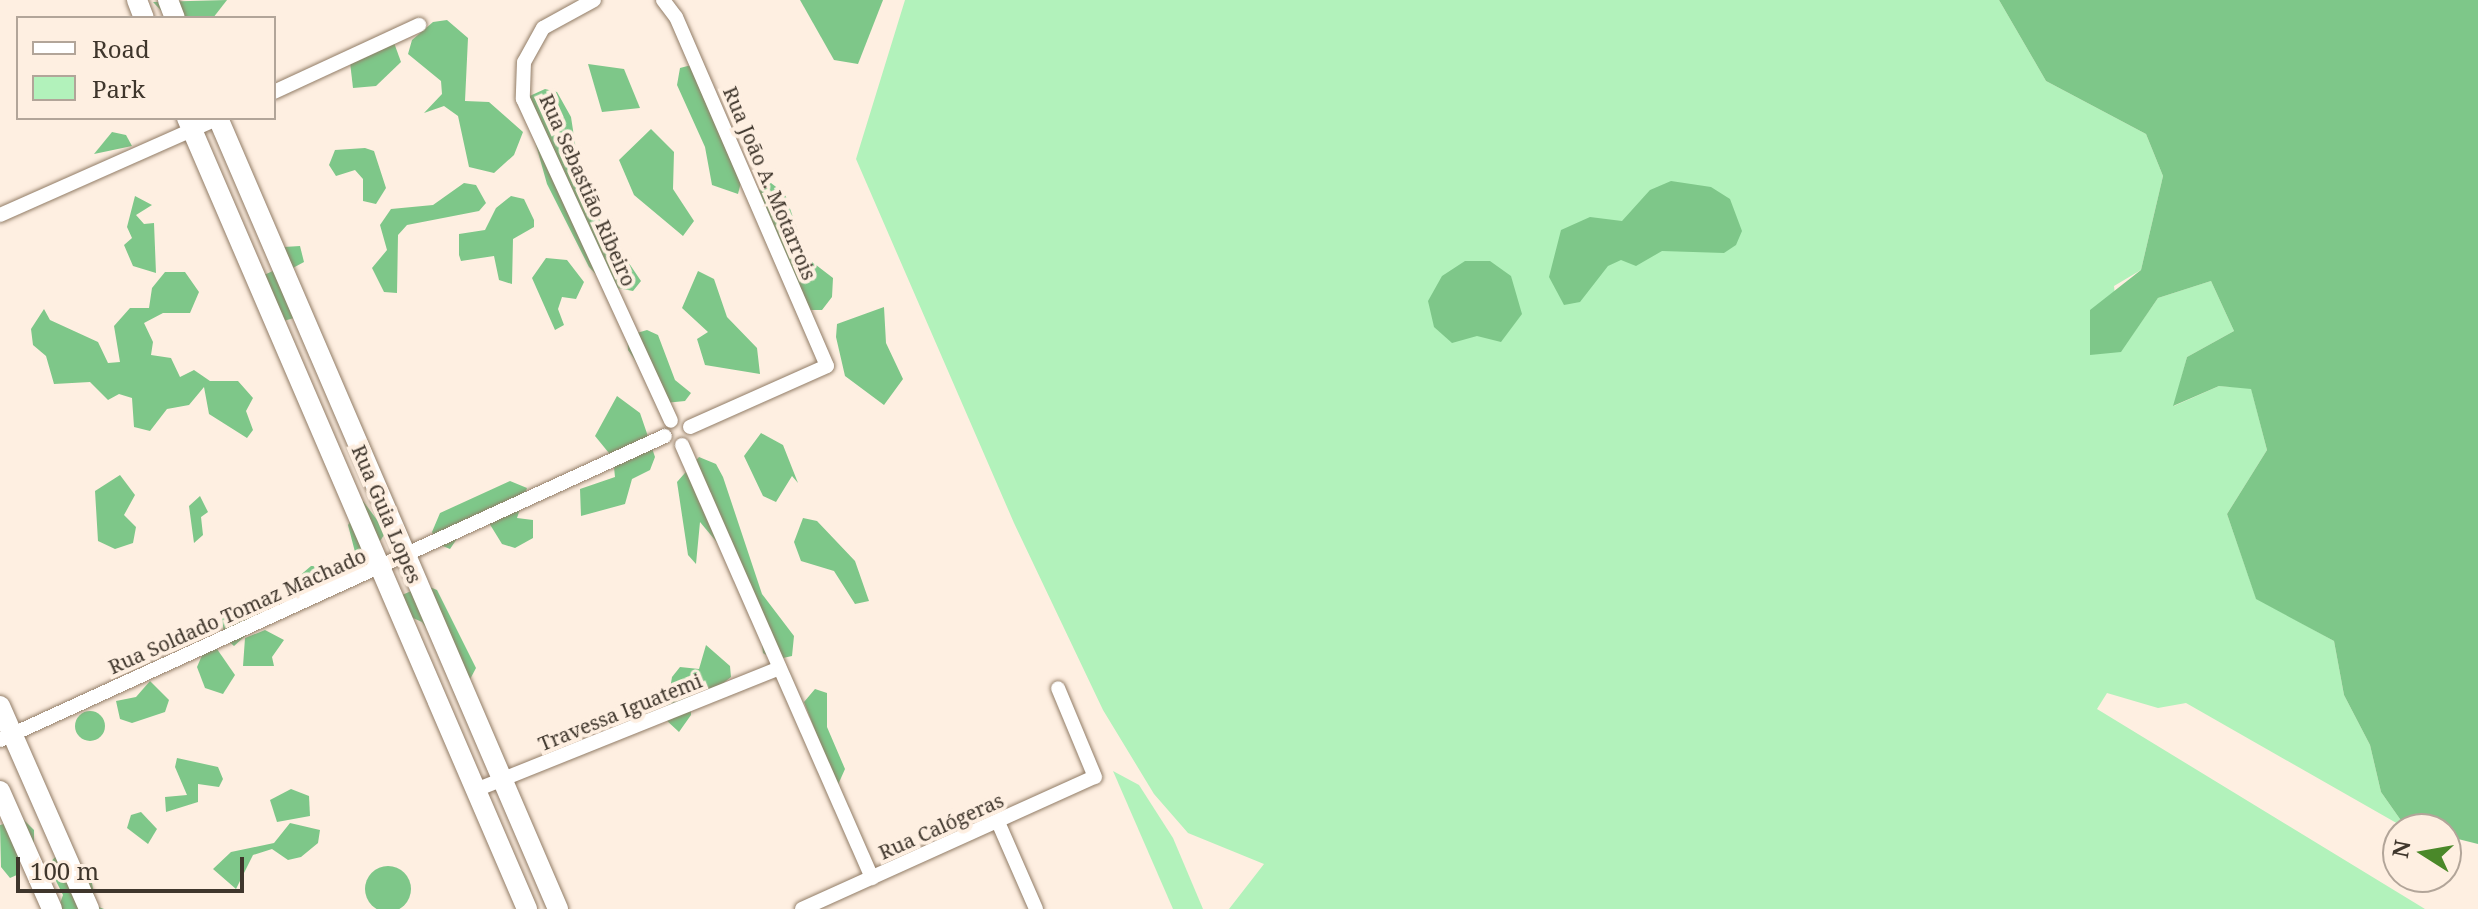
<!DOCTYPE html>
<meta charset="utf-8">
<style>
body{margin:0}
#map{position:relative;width:2478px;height:909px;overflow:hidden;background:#feefe1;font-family:"Noto Serif",serif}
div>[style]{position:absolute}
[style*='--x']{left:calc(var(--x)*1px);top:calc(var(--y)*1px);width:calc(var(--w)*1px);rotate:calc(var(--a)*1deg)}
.green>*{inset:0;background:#b2f2bb}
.forest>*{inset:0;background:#7ec789}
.round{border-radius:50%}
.roads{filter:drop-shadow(0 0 2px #917c66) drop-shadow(0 0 2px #917c66)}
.street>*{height:14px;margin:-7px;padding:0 7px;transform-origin:7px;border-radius:7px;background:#fff}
.secondary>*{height:20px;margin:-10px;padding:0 10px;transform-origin:10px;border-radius:10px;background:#fff}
span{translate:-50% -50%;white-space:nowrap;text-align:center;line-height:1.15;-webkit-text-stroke:8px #feefe1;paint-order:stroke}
.street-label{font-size:20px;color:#3f362c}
.legend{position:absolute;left:16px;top:16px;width:260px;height:104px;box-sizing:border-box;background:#feefe1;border:2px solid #b2a599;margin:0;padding:10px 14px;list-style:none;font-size:24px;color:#3f362c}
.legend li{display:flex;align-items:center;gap:16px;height:40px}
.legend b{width:40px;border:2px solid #b2a599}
.north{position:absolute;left:2382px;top:813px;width:80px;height:80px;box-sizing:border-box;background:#feefe1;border:2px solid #b2a599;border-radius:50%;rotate:281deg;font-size:22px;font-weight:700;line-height:32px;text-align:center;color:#3f362c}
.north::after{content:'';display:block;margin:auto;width:28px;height:36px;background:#4a8829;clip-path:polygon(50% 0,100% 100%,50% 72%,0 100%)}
.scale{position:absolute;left:16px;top:857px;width:228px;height:36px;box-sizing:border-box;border:4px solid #3f362c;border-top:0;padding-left:10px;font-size:24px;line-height:28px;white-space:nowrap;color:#3f362c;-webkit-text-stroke:6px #feefe1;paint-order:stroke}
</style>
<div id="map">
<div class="green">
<i style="clip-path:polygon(905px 0,1999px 0,2046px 81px,2146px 134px,2163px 176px,2141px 270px,2114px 286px,2121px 351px,2158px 298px,2211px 281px,2234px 331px,2187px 357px,2174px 406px,2219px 386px,2251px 388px,2267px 450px,2227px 514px,2256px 598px,2334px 641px,2344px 695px,2370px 745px,2381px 792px,2407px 829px,2186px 703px,2158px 708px,2107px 693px,2097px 709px,2425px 909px,1229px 909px,1264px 864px,1188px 833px,1154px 794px,1103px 710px,1014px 523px,856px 159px)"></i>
<i style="clip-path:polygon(1113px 771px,1139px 785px,1173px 838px,1203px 909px,1173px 909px)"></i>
</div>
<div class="forest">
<i style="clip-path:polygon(227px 0,213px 18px,168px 18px,153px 2px)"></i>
<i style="clip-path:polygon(800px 0,883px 0,858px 64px,834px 60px)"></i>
<i style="clip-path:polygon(1999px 0,2478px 0,2478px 844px,2446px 836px,2446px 829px,2407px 829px,2381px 792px,2370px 745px,2344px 695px,2334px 641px,2256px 599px,2227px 514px,2267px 450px,2251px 389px,2219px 386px,2173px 406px,2187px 357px,2234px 331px,2211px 281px,2158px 298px,2121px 352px,2090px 355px,2090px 310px,2141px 270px,2163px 176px,2146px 134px,2046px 81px)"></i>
<i style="clip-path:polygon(447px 20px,468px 38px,465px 101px,489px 102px,523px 132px,514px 155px,494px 173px,469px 167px,458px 116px,444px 106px,424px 113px,442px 94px,441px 81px,408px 54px,412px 40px,433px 22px)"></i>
<i style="clip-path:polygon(393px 40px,401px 62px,376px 86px,353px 88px,350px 62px)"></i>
<i style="clip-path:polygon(699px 63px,741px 182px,738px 194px,712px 185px,705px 147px,677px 85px,680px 68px)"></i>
<i style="clip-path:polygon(588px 64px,624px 69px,640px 108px,602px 112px)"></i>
<i style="clip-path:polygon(545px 89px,557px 92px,571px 117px,583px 195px,641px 281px,633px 291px,607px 286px,589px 267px,547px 184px,523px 99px)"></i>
<i style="clip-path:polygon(651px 129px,674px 152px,673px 189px,694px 221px,683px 236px,634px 195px,619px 160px)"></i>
<i style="clip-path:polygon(112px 132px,126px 135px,132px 146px,94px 154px)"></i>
<i style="clip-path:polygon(365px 148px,374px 151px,386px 188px,376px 204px,363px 201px,363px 179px,355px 170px,336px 176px,329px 165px,335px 150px)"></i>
<i style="clip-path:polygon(1671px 181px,1711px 187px,1730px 199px,1742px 231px,1736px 245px,1724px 253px,1662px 251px,1636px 266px,1621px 260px,1608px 266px,1580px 302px,1564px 305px,1549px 277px,1561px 230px,1590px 217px,1622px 221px,1650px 190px)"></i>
<i style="clip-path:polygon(464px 183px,476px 185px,486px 203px,479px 211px,407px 225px,398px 235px,397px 293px,384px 292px,372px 268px,387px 250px,380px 225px,391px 209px,433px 205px)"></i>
<i style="clip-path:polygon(771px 183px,785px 194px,807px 258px,833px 278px,832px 297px,822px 310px,809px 310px,788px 265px,759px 190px)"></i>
<i style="clip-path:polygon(135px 196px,152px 205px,136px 215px,144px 224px,154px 223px,156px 273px,133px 266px,124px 245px,132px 238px,127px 227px)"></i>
<i style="clip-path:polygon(511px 196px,524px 199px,534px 220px,534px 227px,513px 239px,512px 284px,499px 280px,494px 256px,461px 261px,459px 255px,459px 234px,485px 230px,496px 208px)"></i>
<i style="clip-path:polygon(300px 246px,304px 262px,291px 269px,294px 318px,280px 322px,264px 275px,275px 270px,284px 247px)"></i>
<i style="clip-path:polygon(546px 258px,567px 260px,584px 282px,576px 299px,562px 297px,558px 309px,564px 325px,555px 330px,532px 278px)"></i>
<i style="clip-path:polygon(1465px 261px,1490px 261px,1511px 276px,1522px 314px,1501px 342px,1477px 336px,1452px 343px,1434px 327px,1428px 301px,1442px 276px)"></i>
<i style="clip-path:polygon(698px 271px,714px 279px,727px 317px,757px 348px,760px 374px,705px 365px,697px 339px,708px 332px,682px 308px)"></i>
<i style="clip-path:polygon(165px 272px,185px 272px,199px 292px,190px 313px,163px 313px,144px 323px,153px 342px,151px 355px,171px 358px,180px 377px,194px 370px,210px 381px,238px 381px,253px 398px,246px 411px,253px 430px,247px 438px,209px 414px,204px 387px,189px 405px,167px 409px,150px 431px,134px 427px,132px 398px,119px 394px,108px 400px,90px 382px,54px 384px,46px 356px,33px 345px,31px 329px,44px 309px,50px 320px,98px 342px,108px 363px,120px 362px,114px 326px,130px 308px,149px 308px,152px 288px)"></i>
<i style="clip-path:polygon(884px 307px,886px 343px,903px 379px,884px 405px,845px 376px,836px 337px,837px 324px)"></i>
<i style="clip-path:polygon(647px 330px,658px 335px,675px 380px,691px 393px,685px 401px,665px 403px,628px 350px,627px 336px)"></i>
<i style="clip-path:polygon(617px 396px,640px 413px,655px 457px,650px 470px,632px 479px,625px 504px,581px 516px,580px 489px,615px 477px,613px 458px,595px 436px)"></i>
<i style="clip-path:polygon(761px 433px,783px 445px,798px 483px,792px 476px,776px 502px,763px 496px,744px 456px)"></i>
<i style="clip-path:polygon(699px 457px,716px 464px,723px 477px,762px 594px,794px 636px,792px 656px,774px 660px,763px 653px,760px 629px,720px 546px,700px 522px,696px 564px,688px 555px,677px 482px)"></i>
<i style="clip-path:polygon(120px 475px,135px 495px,124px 515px,136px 527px,133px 543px,115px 549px,98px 541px,95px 491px)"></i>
<i style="clip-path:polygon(510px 481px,527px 488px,517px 518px,533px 520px,533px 538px,515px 548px,502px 544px,486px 518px,467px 524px,450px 549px,438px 544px,432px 532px,440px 513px)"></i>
<i style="clip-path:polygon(200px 496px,208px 512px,201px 517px,203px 535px,194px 543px,189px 506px)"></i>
<i style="clip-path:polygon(363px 501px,386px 532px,359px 573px,313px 595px,292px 590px,290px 584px,311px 566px,337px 566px,355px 552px,348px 525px)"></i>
<i style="clip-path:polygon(803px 518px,817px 521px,855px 561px,869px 601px,855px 604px,834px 571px,801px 561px,794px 542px)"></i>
<i style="clip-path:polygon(425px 585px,437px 590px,476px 668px,467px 685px,422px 622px,404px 614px,402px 595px)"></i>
<i style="clip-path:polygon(255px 601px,265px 618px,234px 646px,224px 637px,222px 614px)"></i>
<i style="clip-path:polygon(265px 630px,284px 640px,272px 657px,274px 666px,243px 666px,245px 638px)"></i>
<i style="clip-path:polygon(706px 645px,730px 666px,731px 677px,716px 689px,691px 689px,691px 715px,679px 732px,665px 719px,672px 677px,680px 667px,699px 669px)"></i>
<i style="clip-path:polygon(217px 649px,235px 675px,223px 694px,205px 688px,197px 667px,203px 653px)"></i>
<i style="clip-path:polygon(150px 681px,169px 700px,165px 712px,132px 723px,120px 719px,116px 701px,136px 697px)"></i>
<i style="clip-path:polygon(815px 689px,827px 693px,827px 727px,845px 769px,837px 787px,804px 702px)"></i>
<i class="round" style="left:75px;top:711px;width:30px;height:30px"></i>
<i style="clip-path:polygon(177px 758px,218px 767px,223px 779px,219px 787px,198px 784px,198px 802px,166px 812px,165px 797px,187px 795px,175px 767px)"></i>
<i style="clip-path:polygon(291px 789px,309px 796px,310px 816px,277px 822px,270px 800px)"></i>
<i style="clip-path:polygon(141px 812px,157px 829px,148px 844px,127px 828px,131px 815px)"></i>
<i style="clip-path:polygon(23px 819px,34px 830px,34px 847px,18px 859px,19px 874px,10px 878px,1px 867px,0 825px)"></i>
<i style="clip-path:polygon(290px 823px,320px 830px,318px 843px,301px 857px,288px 860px,272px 849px,253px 855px,236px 889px,213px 869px,231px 852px,274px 843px)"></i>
<i style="clip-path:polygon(56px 856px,90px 872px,96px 906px,104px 909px,58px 909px,63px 895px,48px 865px)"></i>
<i class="round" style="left:365px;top:866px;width:46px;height:46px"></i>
</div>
<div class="roads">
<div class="street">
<i style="--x:594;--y:0;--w:58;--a:151.2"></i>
<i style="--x:543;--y:28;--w:39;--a:119"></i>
<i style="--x:524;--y:62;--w:37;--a:92"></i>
<i style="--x:523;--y:99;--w:354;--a:65.3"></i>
<i style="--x:663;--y:0;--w:21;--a:53"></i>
<i style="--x:676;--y:17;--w:380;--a:66.6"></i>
<i style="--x:827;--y:366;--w:150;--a:156"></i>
<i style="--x:274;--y:92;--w:160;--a:-24.8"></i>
<i style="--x:0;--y:215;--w:240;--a:-23.9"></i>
<i style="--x:682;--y:445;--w:473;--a:66.3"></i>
<i style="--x:0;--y:740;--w:731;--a:-24.57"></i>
<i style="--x:476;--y:790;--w:327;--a:-21.9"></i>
<i style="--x:998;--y:822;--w:95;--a:66.4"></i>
<i style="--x:802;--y:909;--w:321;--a:-24.3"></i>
<i style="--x:1095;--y:777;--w:96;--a:-112.6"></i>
</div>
<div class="secondary">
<i style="--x:137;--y:0;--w:19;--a:69"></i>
<i style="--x:168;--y:0;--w:19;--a:69"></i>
<i style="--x:187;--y:118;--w:861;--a:66.74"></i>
<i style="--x:218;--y:118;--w:861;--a:66.74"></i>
<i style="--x:0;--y:706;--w:222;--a:66.3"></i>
<i style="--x:0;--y:791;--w:129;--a:66.2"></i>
</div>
</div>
<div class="street-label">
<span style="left:770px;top:183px;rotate:67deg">Rua João A. Motarrois</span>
<span style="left:588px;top:190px;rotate:66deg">Rua Sebastião Ribeiro</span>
<span style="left:387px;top:514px;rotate:67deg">Rua Guia Lopes</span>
<span style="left:237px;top:611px;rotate:-24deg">Rua Soldado Tomaz Machado</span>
<span style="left:620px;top:712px;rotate:-22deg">Travessa Iguatemi</span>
<span style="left:941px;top:826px;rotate:-24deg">Rua Calógeras</span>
</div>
<ul class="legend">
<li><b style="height:10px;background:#fff"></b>Road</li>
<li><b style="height:22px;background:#b2f2bb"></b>Park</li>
</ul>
<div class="north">N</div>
<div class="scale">100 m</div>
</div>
